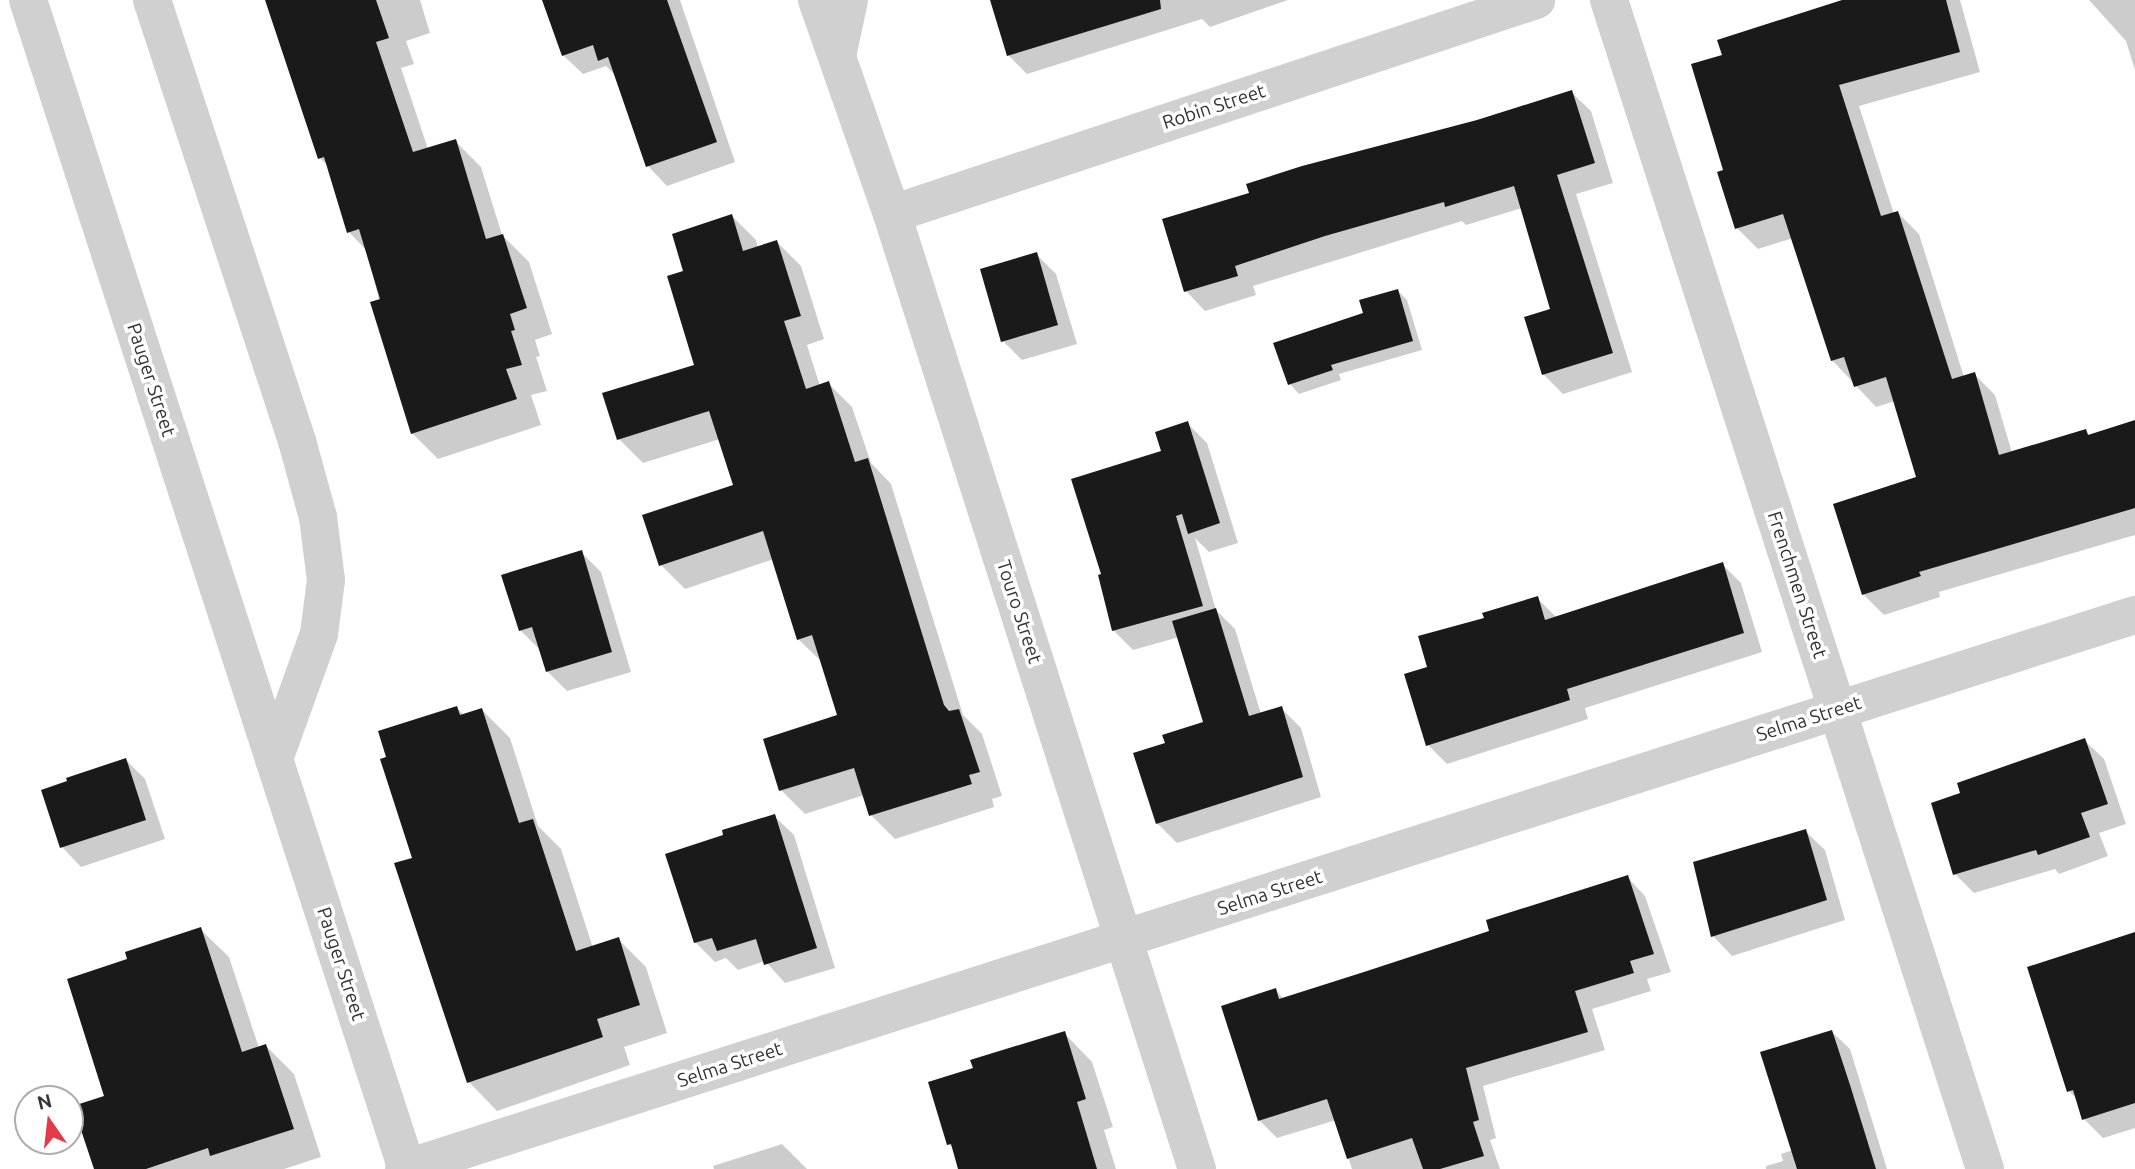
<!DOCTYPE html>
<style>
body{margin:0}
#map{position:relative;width:2135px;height:1169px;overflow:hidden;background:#fff;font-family:Ubuntu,sans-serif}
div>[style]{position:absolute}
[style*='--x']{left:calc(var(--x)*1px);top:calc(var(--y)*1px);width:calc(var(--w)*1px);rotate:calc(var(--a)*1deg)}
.shadow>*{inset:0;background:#0003}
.building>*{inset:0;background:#1a1a1a}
.minor>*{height:38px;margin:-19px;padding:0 19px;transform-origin:19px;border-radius:19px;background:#d0d0d0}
span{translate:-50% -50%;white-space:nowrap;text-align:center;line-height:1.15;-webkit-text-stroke:7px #fff;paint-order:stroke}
.street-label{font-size:19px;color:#333}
.north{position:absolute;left:14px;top:1085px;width:70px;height:70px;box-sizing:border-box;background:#fff;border:2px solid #adadad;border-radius:50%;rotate:346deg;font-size:19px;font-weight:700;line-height:28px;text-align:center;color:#333}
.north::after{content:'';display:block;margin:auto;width:24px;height:32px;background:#e63946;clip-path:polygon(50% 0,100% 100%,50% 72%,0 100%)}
</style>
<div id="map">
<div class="shadow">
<i style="clip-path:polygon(267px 0,420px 0,430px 33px,406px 41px,414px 64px,401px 68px,428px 149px,455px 141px,481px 167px,502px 235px,529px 262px,552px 334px,535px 340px,540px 356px,536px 357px,547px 391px,531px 395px,541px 425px,438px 459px,412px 433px,367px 251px,349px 232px,329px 167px,320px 158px)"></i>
<i style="clip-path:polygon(554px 0,680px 0,735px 162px,667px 186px,648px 166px,616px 76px,606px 66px,583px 74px,563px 55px)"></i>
<i style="clip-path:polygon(992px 0,1288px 0,1210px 27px,1202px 19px,1027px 74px,1008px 55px)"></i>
<i style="clip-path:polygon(1853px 0,1960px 0,1980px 72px,1859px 106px,1894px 214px,1898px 213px,1919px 234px,1964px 377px,1974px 374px,1995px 395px,2012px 453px,2086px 431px,2090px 436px,2135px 422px,2135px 535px,1939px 592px,1940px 597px,1884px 615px,1863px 594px,1918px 478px,1895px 401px,1876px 407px,1832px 360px,1793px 238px,1758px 249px,1737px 228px,1725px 171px,1724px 56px)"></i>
<i style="clip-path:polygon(2089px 0,2135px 0,2135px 70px,2126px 41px)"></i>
<i style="clip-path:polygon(1571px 92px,1591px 111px,1613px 183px,1576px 194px,1632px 372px,1563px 394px,1543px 374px,1552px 310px,1522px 208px,1466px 225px,1462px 221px,1253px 286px,1256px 295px,1205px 311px,1186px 291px,1477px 121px)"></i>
<i style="clip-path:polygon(732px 216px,756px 240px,758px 248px,777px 242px,801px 266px,824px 339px,807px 345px,820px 386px,828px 383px,852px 407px,871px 463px,891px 484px,963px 715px,982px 734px,1002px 796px,992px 799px,994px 807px,895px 839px,871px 815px,864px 795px,805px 814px,781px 790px,839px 717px,822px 662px,798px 639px,774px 559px,685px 589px,661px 565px,735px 486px,720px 439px,643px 463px,619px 439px,696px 366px,685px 273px)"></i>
<i style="clip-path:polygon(1036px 254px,1056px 274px,1077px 344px,1022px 360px,1003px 341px)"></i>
<i style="clip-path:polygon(1398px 291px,1407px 300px,1422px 350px,1339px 374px,1341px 380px,1299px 394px,1290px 384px,1365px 314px)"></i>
<i style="clip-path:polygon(1187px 423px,1207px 443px,1238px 543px,1209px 552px,1195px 538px,1216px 610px,1235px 629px,1261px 714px,1281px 708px,1301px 728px,1321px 797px,1177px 843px,1157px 823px,1167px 744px,1205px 723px,1179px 637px,1133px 650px,1113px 630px,1163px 452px)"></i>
<i style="clip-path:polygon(581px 552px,601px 572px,631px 672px,567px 691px,547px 671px,540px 650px,520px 630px)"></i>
<i style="clip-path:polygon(1722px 564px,1741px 583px,1762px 652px,1585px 708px,1588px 719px,1447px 764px,1428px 745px,1429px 669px,1486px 620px,1537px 598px,1557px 618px)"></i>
<i style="clip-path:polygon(457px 708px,464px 715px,482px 710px,510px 738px,538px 826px,561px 849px,593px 948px,618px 939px,646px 967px,667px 1033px,624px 1047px,630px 1065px,497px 1111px,469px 1082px,414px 859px)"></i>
<i style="clip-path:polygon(2084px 740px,2104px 759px,2126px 824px,2099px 833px,2108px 856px,2059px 874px,2055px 869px,1974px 893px,1955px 874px,1963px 794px)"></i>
<i style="clip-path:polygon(126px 760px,145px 779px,165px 839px,81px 867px,62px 847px,69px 782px)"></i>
<i style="clip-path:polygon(774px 816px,794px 835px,835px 968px,785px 983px,765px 961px,738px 970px,726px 958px,715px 962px,695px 942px,725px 836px)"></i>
<i style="clip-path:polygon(1805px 831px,1825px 850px,1845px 920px,1732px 956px,1713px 936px)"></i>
<i style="clip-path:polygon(1627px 877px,1645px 896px,1671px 972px,1647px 979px,1651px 991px,1592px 1009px,1605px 1050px,1483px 1086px,1496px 1138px,1490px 1140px,1500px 1169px,1352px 1169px,1336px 1120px,1277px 1138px,1259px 1120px,1275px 990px,1284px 999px,1491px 932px)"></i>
<i style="clip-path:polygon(200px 929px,229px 957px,259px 1048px,266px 1046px,294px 1074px,321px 1157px,284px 1169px,95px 1169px,129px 960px)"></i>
<i style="clip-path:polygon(2135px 934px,2135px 1128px,2103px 1138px,2084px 1119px,2078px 1100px,2069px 1091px)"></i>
<i style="clip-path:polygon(1832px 1032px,1850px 1049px,1887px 1169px,1766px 1169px,1766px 1166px,1783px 1161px,1781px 1154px,1793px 1150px)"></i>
<i style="clip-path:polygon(1064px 1033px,1092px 1062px,1113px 1127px,1104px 1130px,1116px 1169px,960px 1169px,955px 1150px,949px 1144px,975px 1070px)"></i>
<i style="clip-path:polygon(782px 1144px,807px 1169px,714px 1169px,713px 1166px)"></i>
</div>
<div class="building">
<i style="clip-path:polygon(265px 0,376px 0,389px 38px,376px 42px,413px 152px,456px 139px,486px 239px,503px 234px,527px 308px,510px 314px,515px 330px,511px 331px,522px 365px,506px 369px,517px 399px,411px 434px,370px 302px,380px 299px,359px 229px,347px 233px,324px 157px,318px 159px)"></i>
<i style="clip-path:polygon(542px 0,667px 0,717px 142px,646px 167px,608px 57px,598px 61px,593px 45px,562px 56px)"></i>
<i style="clip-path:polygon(990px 0,1160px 0,1161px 9px,1007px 56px)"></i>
<i style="clip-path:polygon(1842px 0,1946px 0,1960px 52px,1839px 85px,1881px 216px,1898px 211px,1952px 379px,1975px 372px,1999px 455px,2086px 429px,2088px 435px,2135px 420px,2135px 508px,1919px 572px,1921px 576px,1862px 595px,1833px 504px,1916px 477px,1886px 377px,1854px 387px,1844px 357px,1831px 361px,1783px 214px,1735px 229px,1717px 172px,1723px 170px,1691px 64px,1722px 55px,1717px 40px)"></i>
<i style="clip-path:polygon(1572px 90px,1595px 163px,1557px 175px,1613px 353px,1542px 375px,1524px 317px,1550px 309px,1514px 186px,1445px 207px,1444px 202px,1325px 236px,1235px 266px,1238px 276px,1184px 292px,1162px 219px,1249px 193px,1246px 184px,1302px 166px,1477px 120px)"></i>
<i style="clip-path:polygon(732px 214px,743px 251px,777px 240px,801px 316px,784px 321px,806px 389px,829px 381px,855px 462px,868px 458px,944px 705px,949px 711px,959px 709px,980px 772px,969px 775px,972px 784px,869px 816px,854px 768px,779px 791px,763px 739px,837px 715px,812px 635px,797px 640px,763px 531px,659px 566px,642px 515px,733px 485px,709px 411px,617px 440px,602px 393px,694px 365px,667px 276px,683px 271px,672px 234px)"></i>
<i style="clip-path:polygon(1037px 252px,1058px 325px,1001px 342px,980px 269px)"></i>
<i style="clip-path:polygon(1398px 289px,1413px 341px,1331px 365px,1333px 370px,1288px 385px,1273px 343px,1363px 313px,1359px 300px)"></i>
<i style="clip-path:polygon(1188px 421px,1220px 523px,1188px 534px,1182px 514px,1176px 516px,1203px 606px,1112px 631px,1098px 575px,1101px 574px,1071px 479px,1161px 451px,1155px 432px)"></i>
<i style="clip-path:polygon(582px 550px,612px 652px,546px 672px,532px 627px,519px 631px,501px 575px)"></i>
<i style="clip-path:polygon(1723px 562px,1744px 633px,1567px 689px,1570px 700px,1426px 746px,1404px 674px,1427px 667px,1418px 636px,1484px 618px,1482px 613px,1538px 596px,1545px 620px)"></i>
<i style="clip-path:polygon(1216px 608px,1249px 716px,1282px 706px,1303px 777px,1156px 824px,1133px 753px,1165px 743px,1162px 735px,1203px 722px,1172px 621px)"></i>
<i style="clip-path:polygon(457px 706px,460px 715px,482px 708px,519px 823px,533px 819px,576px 951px,619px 937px,640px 1005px,597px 1019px,603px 1037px,467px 1083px,394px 863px,412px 858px,380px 759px,386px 757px,378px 731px)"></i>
<i style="clip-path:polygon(2085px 738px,2108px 804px,2081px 813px,2090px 837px,2038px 855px,2036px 850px,1953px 875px,1931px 803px,1960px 793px,1957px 783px)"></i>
<i style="clip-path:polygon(126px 758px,146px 820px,60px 848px,41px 790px,67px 781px,66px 778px)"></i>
<i style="clip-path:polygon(775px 814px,817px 948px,764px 965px,756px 939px,717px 951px,712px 938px,694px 943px,665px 854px,723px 835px,722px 830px)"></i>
<i style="clip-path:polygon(1806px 829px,1827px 900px,1711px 937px,1693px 862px)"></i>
<i style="clip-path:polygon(1628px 875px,1654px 954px,1630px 961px,1634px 973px,1575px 991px,1588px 1032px,1466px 1068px,1479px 1120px,1473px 1122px,1484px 1156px,1440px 1169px,1423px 1169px,1412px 1138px,1347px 1159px,1327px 1099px,1258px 1121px,1221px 1006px,1276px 988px,1279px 999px,1367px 971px,1489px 931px,1486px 920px)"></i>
<i style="clip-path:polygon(201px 927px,242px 1052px,266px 1044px,294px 1129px,210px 1156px,208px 1148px,146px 1169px,94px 1169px,73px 1106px,104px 1096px,67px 979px,127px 959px,125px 952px)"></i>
<i style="clip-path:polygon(2135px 932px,2135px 1103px,2082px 1120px,2073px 1090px,2067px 1092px,2027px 967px)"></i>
<i style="clip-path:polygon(1832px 1030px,1850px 1085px,1876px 1169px,1797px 1169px,1760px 1052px)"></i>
<i style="clip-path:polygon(1065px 1031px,1086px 1099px,1077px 1102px,1097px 1169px,958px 1169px,951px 1144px,947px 1145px,928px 1082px,973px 1068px,970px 1060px)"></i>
</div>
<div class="minor">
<i style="--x:28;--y:0;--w:1229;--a:72.04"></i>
<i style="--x:152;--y:0;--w:464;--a:71.8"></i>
<i style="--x:297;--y:441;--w:79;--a:74.6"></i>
<i style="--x:318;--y:517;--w:64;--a:82.8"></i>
<i style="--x:326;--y:580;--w:54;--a:97.4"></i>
<i style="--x:319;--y:634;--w:133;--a:109.8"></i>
<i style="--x:817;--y:0;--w:227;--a:70.7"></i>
<i style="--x:892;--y:214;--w:1003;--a:72.29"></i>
<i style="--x:1609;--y:0;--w:1228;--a:72.17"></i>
<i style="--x:837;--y:56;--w:57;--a:-77.9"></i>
<i style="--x:892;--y:214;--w:679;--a:-18.38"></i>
<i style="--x:404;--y:1169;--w:1817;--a:-17.75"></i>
</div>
<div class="street-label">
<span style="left:1214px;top:107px;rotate:-18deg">Robin Street</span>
<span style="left:151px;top:380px;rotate:72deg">Pauger Street</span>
<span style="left:1797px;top:585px;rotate:72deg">Frenchmen Street</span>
<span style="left:1019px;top:612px;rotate:72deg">Touro Street</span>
<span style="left:1809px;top:719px;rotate:-18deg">Selma Street</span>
<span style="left:1270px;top:893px;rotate:-18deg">Selma Street</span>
<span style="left:341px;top:964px;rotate:72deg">Pauger Street</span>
<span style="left:730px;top:1065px;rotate:-18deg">Selma Street</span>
</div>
<div class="north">N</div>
</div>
